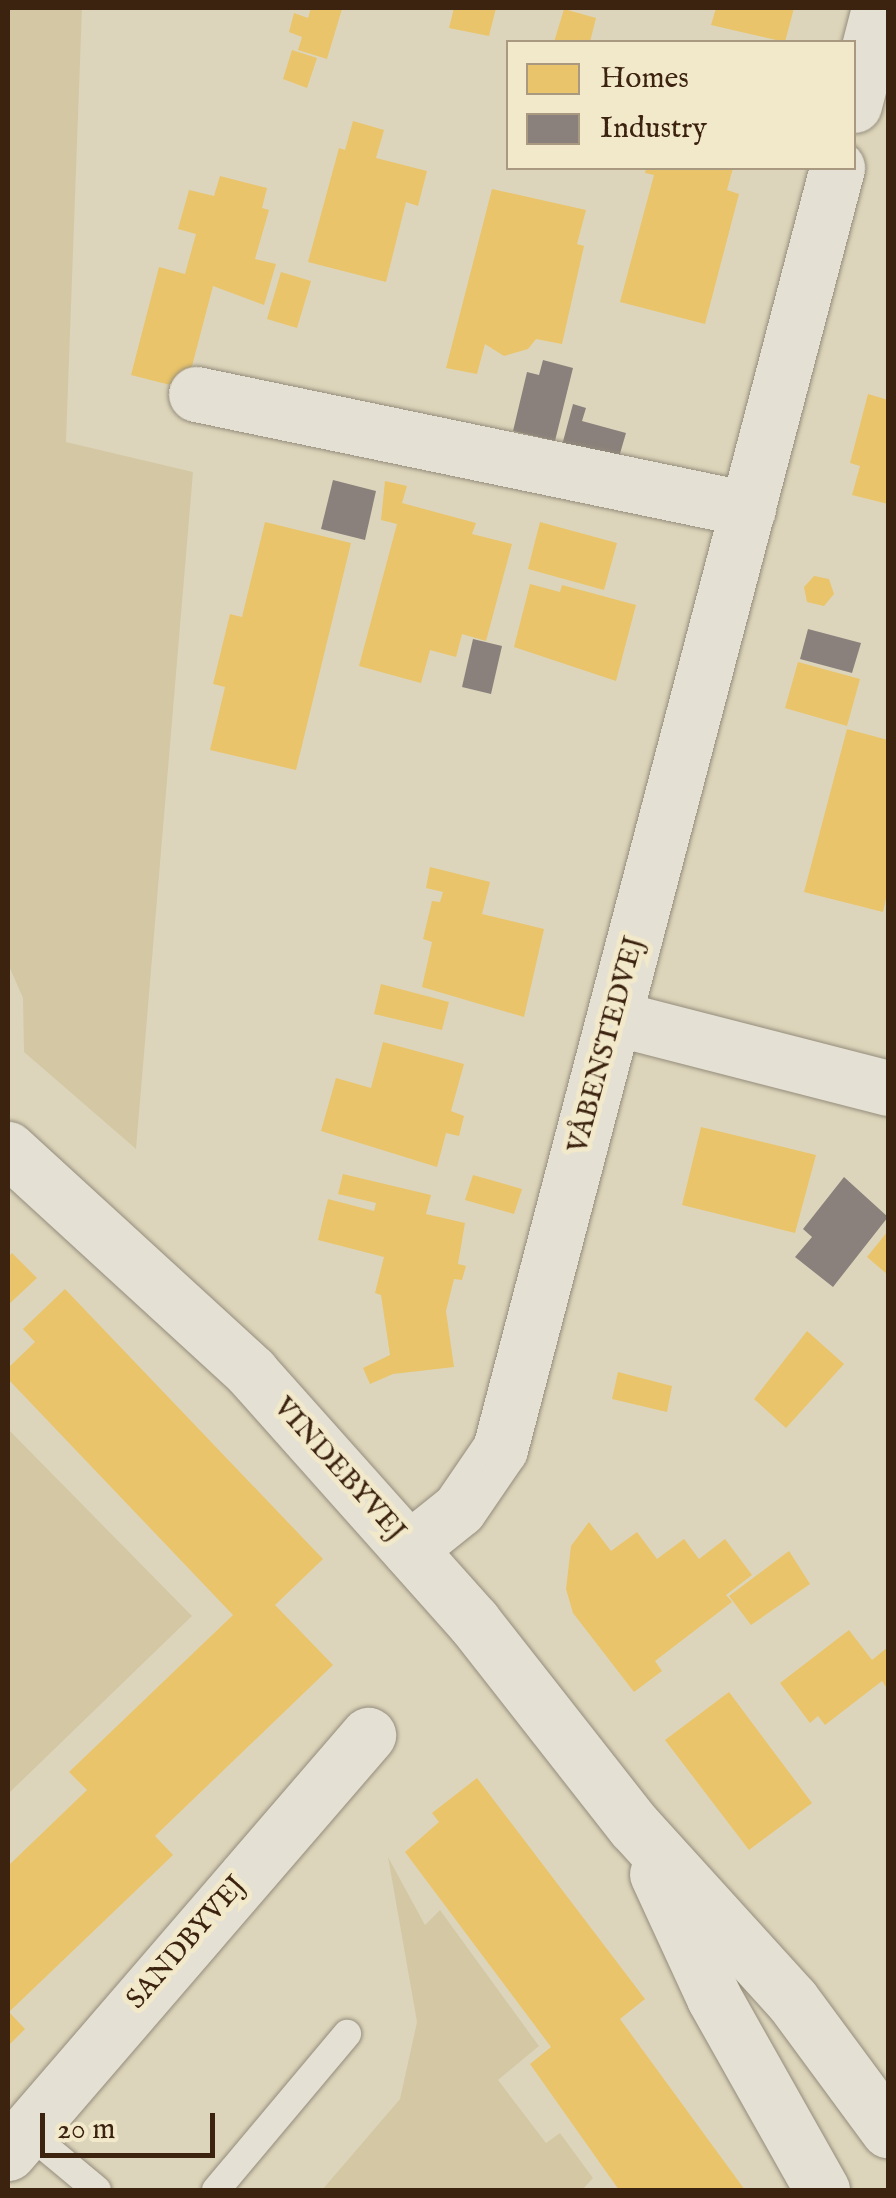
<!DOCTYPE html>
<meta charset="utf-8">
<style>
body{margin:0}
#map{position:relative;width:896px;height:2198px;overflow:hidden;background:#ddd5bb;font-family:"IM FELL English",serif}
div>[style]{position:absolute}
[style*='--x']{left:calc(var(--x)*1px);top:calc(var(--y)*1px);width:calc(var(--w)*1px);rotate:calc(var(--a)*1deg)}
.green>*{inset:0;background:#d4c8a4}
.homes>*{inset:0;background:#e9c46a}
.industry>*{inset:0;background:#8a817c}
.roads{filter:drop-shadow(0 0 2px #948c7b) drop-shadow(0 0 2px #948c7b)}
.lane>*{height:28px;margin:-14px;padding:0 14px;transform-origin:14px;border-radius:14px;background:#e4e0d3}
.street>*{height:55px;margin:-27.5px;padding:0 27.5px;transform-origin:27.5px;border-radius:27.5px;background:#e4e0d3}
.secondary>*{height:55px;margin:-27.5px;padding:0 27.5px;transform-origin:27.5px;border-radius:27.5px;background:#e4e0d3}
span{translate:-50% -50%;white-space:nowrap;text-align:center;line-height:1.15;-webkit-text-stroke:10px #f2e8ca;paint-order:stroke}
.street-label{font-size:28px;color:#3c2310}
.frame{position:absolute;inset:0;border:10px solid #3c2310;pointer-events:none}
.legend{position:absolute;left:506px;top:40px;width:350px;height:130px;box-sizing:border-box;background:#f2e8ca;border:2px solid #a99980;margin:0;padding:12px 18px;list-style:none;font-size:30px;color:#3c2310}
.legend li{display:flex;align-items:center;gap:20px;height:50px}
.legend b{width:50px;border:2px solid #a99980}
.scale{position:absolute;left:40px;top:2113px;width:175px;height:45px;box-sizing:border-box;border:5px solid #3c2310;border-top:0;padding-left:12px;font-size:30px;line-height:35px;white-space:nowrap;color:#3c2310;-webkit-text-stroke:8px #f2e8ca;paint-order:stroke}
</style>
<div id="map">
<div class="green">
<i style="clip-path:polygon(10px 8px,82px 8px,66px 442px,193px 472px,136px 1149px,24px 1052px,23px 998px,8px 964px)"></i>
<i style="clip-path:polygon(8px 1429px,192px 1616px,8px 1794px)"></i>
<i style="clip-path:polygon(388px 1857px,425px 1925px,440px 1910px,539px 2046px,498px 2080px,546px 2143px,560px 2133px,593px 2178px,582px 2190px,322px 2190px,400px 2099px,417px 2022px)"></i>
</div>
<div class="homes">
<i style="clip-path:polygon(311px 8px,342px 9px,327px 59px,298px 50px,302px 37px,289px 32px,294px 13px,308px 18px)"></i>
<i style="clip-path:polygon(454px 8px,496px 8px,489px 36px,449px 28px)"></i>
<i style="clip-path:polygon(716px 8px,794px 8px,785px 42px,711px 25px)"></i>
<i style="clip-path:polygon(564px 9px,596px 18px,590px 42px,554px 42px)"></i>
<i style="clip-path:polygon(292px 50px,317px 58px,307px 88px,283px 79px)"></i>
<i style="clip-path:polygon(353px 121px,384px 130px,376px 158px,427px 171px,418px 206px,406px 202px,386px 282px,308px 262px,339px 148px,345px 150px)"></i>
<i style="clip-path:polygon(646px 168px,733px 168px,727px 190px,739px 194px,705px 324px,620px 302px,654px 175px,645px 173px)"></i>
<i style="clip-path:polygon(220px 176px,267px 188px,262px 208px,269px 210px,255px 259px,276px 264px,264px 305px,213px 286px,186px 389px,131px 375px,159px 267px,185px 274px,196px 234px,178px 229px,189px 190px,214px 196px)"></i>
<i style="clip-path:polygon(492px 189px,586px 210px,577px 244px,584px 246px,562px 344px,536px 339px,528px 349px,504px 356px,485px 344px,477px 374px,446px 368px)"></i>
<i style="clip-path:polygon(281px 272px,311px 281px,297px 328px,267px 319px)"></i>
<i style="clip-path:polygon(868px 394px,888px 400px,888px 504px,852px 495px,860px 466px,850px 463px)"></i>
<i style="clip-path:polygon(385px 481px,407px 486px,402px 503px,476px 523px,472px 534px,512px 544px,486px 641px,462px 634px,456px 657px,430px 650px,421px 683px,359px 666px,397px 524px,381px 520px)"></i>
<i style="clip-path:polygon(265px 522px,351px 543px,296px 770px,210px 750px,225px 687px,213px 684px,230px 614px,242px 617px)"></i>
<i style="clip-path:polygon(540px 522px,617px 543px,604px 590px,528px 569px)"></i>
<i style="clip-path:polygon(814px 576px,829px 579px,834px 594px,824px 606px,807px 602px,804px 587px)"></i>
<i style="clip-path:polygon(530px 584px,560px 592px,562px 585px,636px 605px,616px 681px,514px 647px)"></i>
<i style="clip-path:polygon(798px 662px,860px 679px,847px 726px,785px 708px)"></i>
<i style="clip-path:polygon(847px 729px,888px 740px,888px 889px,883px 912px,804px 892px)"></i>
<i style="clip-path:polygon(430px 867px,490px 882px,482px 914px,544px 929px,524px 1017px,422px 987px,432px 942px,423px 939px,432px 901px,440px 902px,443px 892px,426px 888px)"></i>
<i style="clip-path:polygon(381px 984px,449px 1002px,442px 1030px,374px 1014px)"></i>
<i style="clip-path:polygon(383px 1042px,464px 1064px,451px 1111px,464px 1116px,459px 1136px,446px 1133px,437px 1167px,321px 1131px,336px 1078px,371px 1088px)"></i>
<i style="clip-path:polygon(701px 1127px,816px 1155px,795px 1233px,682px 1205px)"></i>
<i style="clip-path:polygon(343px 1174px,431px 1195px,426px 1214px,465px 1223px,458px 1264px,466px 1266px,462px 1280px,454px 1279px,446px 1311px,454px 1367px,393px 1374px,370px 1384px,363px 1368px,390px 1355px,381px 1295px,375px 1293px,384px 1257px,318px 1240px,328px 1199px,374px 1211px,376px 1203px,338px 1194px)"></i>
<i style="clip-path:polygon(473px 1175px,522px 1189px,514px 1214px,465px 1200px)"></i>
<i style="clip-path:polygon(888px 1231px,888px 1275px,867px 1257px)"></i>
<i style="clip-path:polygon(12px 1253px,37px 1278px,8px 1305px,8px 1257px)"></i>
<i style="clip-path:polygon(65px 1289px,323px 1559px,275px 1605px,333px 1665px,155px 1836px,173px 1855px,9px 2012px,25px 2029px,8px 2046px,8px 1866px,87px 1790px,69px 1772px,233px 1615px,8px 1379px,8px 1368px,35px 1342px,23px 1329px)"></i>
<i style="clip-path:polygon(807px 1331px,844px 1364px,786px 1428px,754px 1399px)"></i>
<i style="clip-path:polygon(618px 1372px,672px 1386px,667px 1412px,612px 1399px)"></i>
<i style="clip-path:polygon(589px 1522px,611px 1551px,637px 1532px,657px 1559px,684px 1539px,699px 1559px,725px 1539px,752px 1575px,726px 1595px,732px 1602px,655px 1661px,662px 1671px,634px 1692px,573px 1613px,566px 1589px,571px 1546px)"></i>
<i style="clip-path:polygon(789px 1551px,810px 1584px,751px 1625px,729px 1596px)"></i>
<i style="clip-path:polygon(849px 1630px,872px 1660px,888px 1647px,888px 1690px,882px 1681px,825px 1725px,818px 1716px,810px 1723px,780px 1683px)"></i>
<i style="clip-path:polygon(729px 1692px,812px 1803px,749px 1850px,665px 1740px)"></i>
<i style="clip-path:polygon(477px 1778px,645px 1999px,620px 2019px,745px 2190px,619px 2190px,530px 2064px,551px 2047px,405px 1852px,439px 1822px,432px 1813px)"></i>
</div>
<div class="industry">
<i style="clip-path:polygon(543px 360px,573px 368px,555px 441px,513px 431px,527px 372px,539px 375px)"></i>
<i style="clip-path:polygon(573px 404px,586px 408px,582px 421px,626px 433px,617px 464px,561px 449px)"></i>
<i style="clip-path:polygon(333px 480px,376px 491px,365px 540px,321px 529px)"></i>
<i style="clip-path:polygon(808px 629px,861px 643px,852px 673px,800px 659px)"></i>
<i style="clip-path:polygon(473px 639px,502px 646px,491px 694px,462px 687px)"></i>
<i style="clip-path:polygon(844px 1177px,888px 1217px,833px 1287px,795px 1257px,812px 1237px,803px 1229px)"></i>
</div>
<div class="roads">
<div class="lane">
<i style="--x:26;--y:2131;--w:92;--a:39.7"></i>
<i style="--x:216;--y:2190;--w:204;--a:-50"></i>
</div>
<div class="street">
<i style="--x:854;--y:105;--w:100;--a:-75.5"></i>
<i style="--x:196;--y:394;--w:564;--a:11.77"></i>
<i style="--x:615;--y:1018;--w:282;--a:14.4"></i>
<i style="--x:409;--y:1549;--w:64;--a:-38.7"></i>
<i style="--x:459;--y:1509;--w:73;--a:-55.7"></i>
<i style="--x:500;--y:1449;--w:1325;--a:-75.26"></i>
<i style="--x:8;--y:2153;--w:552;--a:-49.26"></i>
</div>
<div class="secondary">
<i style="--x:8;--y:1149;--w:330;--a:42.5"></i>
<i style="--x:251;--y:1372;--w:334;--a:48.3"></i>
<i style="--x:473;--y:1621;--w:261;--a:51.9"></i>
<i style="--x:634;--y:1826;--w:235;--a:47.8"></i>
<i style="--x:792;--y:2000;--w:162;--a:53.6"></i>
<i style="--x:657;--y:1874;--w:136;--a:65.3"></i>
<i style="--x:714;--y:1998;--w:220;--a:60.6"></i>
</div>
</div>
<div class="street-label">
<span style="left:607px;top:1045px;rotate:-75deg">VÅBENSTEDVEJ</span>
<span style="left:339px;top:1470px;rotate:48deg">VINDEBYVEJ</span>
<span style="left:187px;top:1943px;rotate:-49deg">SANDBYVEJ</span>
</div>
<div class="frame"></div>
<ul class="legend">
<li><b style="height:28px;background:#e9c46a"></b>Homes</li>
<li><b style="height:28px;background:#8a817c"></b>Industry</li>
</ul>
<div class="scale">20 m</div>
</div>
